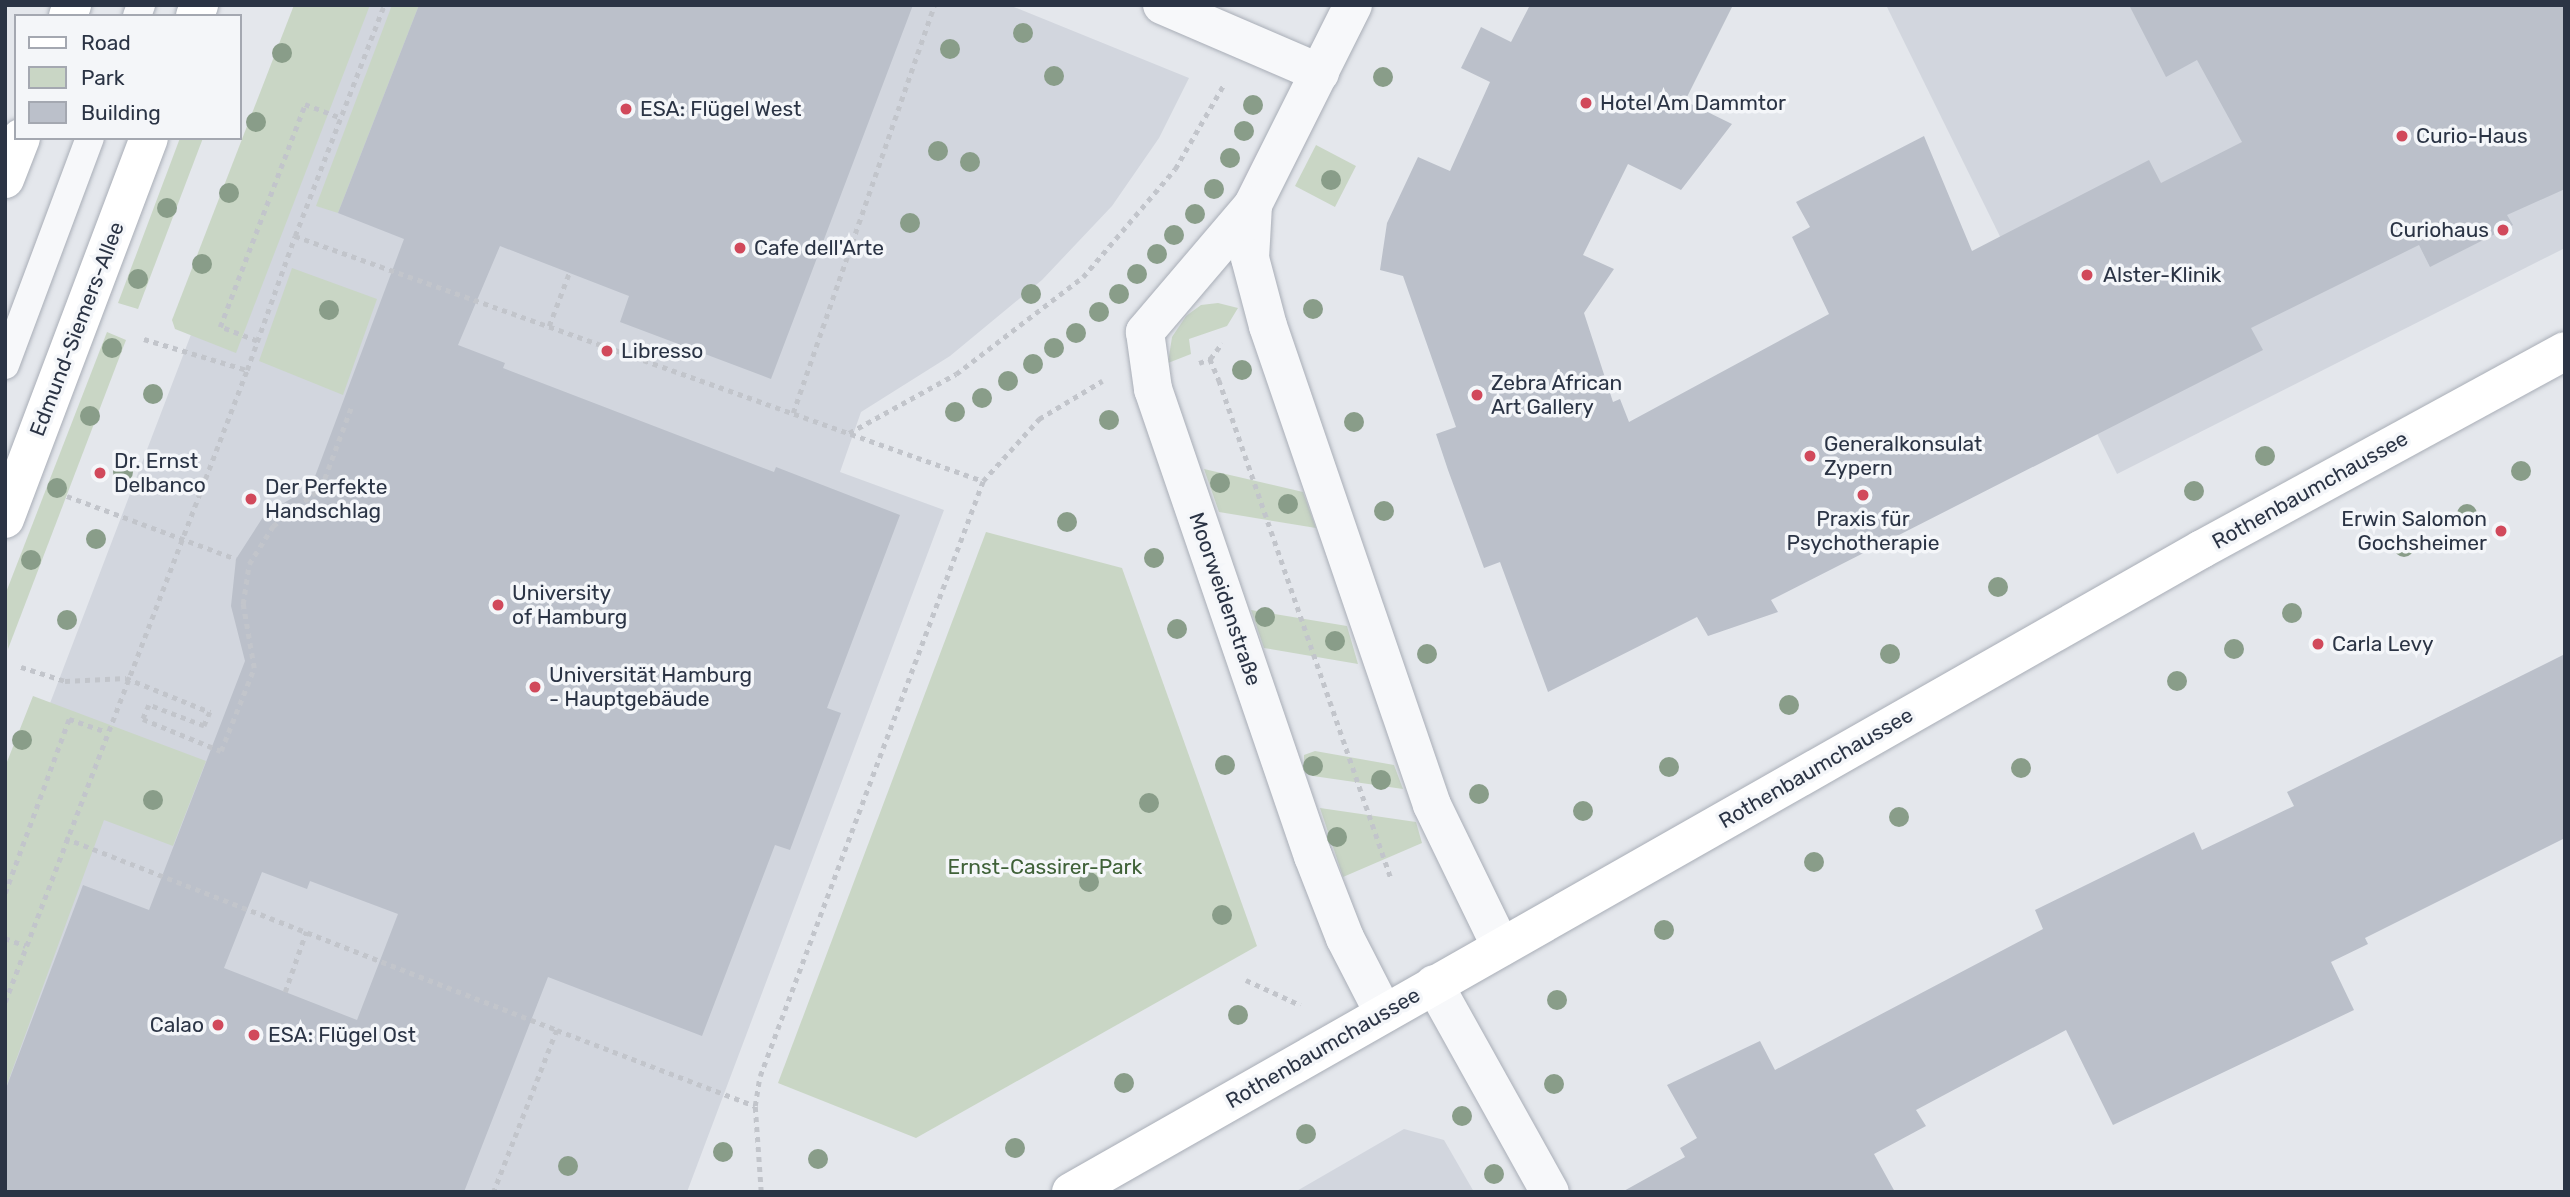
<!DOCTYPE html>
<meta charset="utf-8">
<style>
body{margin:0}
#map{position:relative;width:2570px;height:1197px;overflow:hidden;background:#e4e7ec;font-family:Rubik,sans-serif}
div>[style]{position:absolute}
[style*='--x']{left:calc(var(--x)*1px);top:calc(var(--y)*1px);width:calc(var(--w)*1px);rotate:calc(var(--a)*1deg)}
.built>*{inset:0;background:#d2d6de}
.green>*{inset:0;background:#c9d6c5}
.building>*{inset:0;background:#bbc0ca}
.path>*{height:4.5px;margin-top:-2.25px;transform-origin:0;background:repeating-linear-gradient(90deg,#c2c5cb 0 5px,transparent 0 10px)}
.roads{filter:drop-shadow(0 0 2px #a9aeb7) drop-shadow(0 0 2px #a9aeb7)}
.lane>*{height:28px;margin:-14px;padding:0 14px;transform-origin:14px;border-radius:14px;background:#f7f8fa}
.street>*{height:38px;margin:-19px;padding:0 19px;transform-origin:19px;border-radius:19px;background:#f7f8fa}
.secondary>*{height:38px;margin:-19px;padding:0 19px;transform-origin:19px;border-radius:19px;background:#fff}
.primary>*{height:38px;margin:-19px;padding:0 19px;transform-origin:19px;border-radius:19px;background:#fff}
.trees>*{width:20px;height:20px;margin:-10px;border-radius:50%;background:#899d89}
.dots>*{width:19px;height:19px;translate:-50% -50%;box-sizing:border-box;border:4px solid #f4f6f9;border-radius:50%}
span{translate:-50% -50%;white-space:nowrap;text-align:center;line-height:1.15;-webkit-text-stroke:7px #f4f6f9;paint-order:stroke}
.poi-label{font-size:21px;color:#2b3445}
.left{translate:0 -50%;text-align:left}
.right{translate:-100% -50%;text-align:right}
.street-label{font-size:21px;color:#2b3445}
.park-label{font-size:21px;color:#3f6138}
.frame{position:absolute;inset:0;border:7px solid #2b3445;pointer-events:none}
.legend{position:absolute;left:14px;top:14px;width:228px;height:126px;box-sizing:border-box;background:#f4f6f9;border:2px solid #a4a8b1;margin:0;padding:9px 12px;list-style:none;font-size:21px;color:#2b3445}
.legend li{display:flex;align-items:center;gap:14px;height:35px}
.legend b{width:35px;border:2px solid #a4a8b1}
</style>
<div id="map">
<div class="built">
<i style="clip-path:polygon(317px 5px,1009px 5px,1189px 78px,1159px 138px,1112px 206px,1042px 280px,950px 356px,861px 412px,840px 472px,944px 510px,687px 1192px,5px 1192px,5px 821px)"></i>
<i style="clip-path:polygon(1886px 5px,2565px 5px,2565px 248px,2117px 474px)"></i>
<i style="clip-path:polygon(1404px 1129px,1444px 1140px,1474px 1192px,1295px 1192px)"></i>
</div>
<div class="green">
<i style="clip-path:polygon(294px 5px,370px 5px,236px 353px,175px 329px,172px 320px)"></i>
<i style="clip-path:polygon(392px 5px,419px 5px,338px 213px,316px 206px)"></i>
<i style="clip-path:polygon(180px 138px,203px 138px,138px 309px,118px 303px)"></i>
<i style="clip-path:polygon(1316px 145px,1356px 166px,1335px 207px,1295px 186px)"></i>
<i style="clip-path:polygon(292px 268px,377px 299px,343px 395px,259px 361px)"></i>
<i style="clip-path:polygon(1218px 303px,1238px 308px,1227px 326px,1189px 339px,1191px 354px,1168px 363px,1172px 337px,1186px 316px,1201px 305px)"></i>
<i style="clip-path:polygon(107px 332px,126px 340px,8px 649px,5px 595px)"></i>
<i style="clip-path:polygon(1204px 469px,1303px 492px,1316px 528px,1219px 512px)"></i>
<i style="clip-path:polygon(986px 532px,1122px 568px,1257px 946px,916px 1138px,778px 1083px)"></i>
<i style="clip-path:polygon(1251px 610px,1347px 626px,1358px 664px,1264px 648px)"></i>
<i style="clip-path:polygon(33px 696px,206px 761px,173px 846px,104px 820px,5px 1090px,5px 767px)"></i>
<i style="clip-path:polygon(1315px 751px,1394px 765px,1403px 789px,1313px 776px,1304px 769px,1304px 755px)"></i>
<i style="clip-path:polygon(1320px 808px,1416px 822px,1422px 843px,1343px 877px)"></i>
</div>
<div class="building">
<i style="clip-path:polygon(evenodd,419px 5px,913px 5px,771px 379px,620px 322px,629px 296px,500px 246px,458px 345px,505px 363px,503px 368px,774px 472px,776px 467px,900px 515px,827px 708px,841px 713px,790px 850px,775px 845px,702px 1036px,548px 977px,464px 1192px,5px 1192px,5px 1091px,83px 885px,149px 910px,245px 661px,231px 606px,236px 559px,265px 514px,311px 487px,404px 239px,338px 213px,419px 5px,262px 872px,307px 889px,310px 881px,398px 914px,357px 1020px,224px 968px,262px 872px)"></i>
<i style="clip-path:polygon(1530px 5px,1733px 5px,1685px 101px,1732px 124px,1681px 190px,1628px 164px,1583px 255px,1614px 269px,1584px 313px,1613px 402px,1620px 399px,1629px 422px,1829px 314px,1792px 237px,1810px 227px,1796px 202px,1924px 136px,1972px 251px,2149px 160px,2161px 183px,2242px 142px,2197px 60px,2166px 77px,2129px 5px,2565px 5px,2565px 189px,2507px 215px,2513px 225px,2430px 267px,2419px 245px,2251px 328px,2263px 350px,1771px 600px,1778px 612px,1708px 636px,1697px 617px,1548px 692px,1500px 562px,1484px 568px,1448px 470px,1436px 434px,1456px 427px,1403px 276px,1380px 270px,1387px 223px,1418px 157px,1450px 171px,1490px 82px,1461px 68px,1481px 27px,1511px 42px)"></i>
<i style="clip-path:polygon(2565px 654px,2565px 838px,2365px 938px,2368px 944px,2331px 962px,2354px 1010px,2113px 1125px,2066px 1030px,1916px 1110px,1926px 1126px,1874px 1154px,1895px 1192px,1622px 1192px,1685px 1157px,1680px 1148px,1697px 1138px,1667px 1085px,1760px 1041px,1775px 1070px,2043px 929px,2035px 910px,2194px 832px,2202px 850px,2294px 806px,2287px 792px)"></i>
</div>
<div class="path">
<i style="--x:295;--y:236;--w:248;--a:-68.9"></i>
<i style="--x:549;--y:326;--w:57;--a:-69.3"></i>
<i style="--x:144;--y:339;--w:108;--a:16.8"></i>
<i style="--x:247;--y:370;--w:142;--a:-70.3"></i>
<i style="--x:295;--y:236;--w:730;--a:19.6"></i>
<i style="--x:257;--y:341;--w:40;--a:-159"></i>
<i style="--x:220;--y:327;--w:239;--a:-69.1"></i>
<i style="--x:305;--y:104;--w:39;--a:21"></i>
<i style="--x:1210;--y:359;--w:20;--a:-53"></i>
<i style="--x:1199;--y:363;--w:12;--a:-20"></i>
<i style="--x:1210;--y:359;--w:23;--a:67"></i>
<i style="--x:1219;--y:380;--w:527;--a:70.95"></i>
<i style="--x:793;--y:413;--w:432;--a:-70.9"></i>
<i style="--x:849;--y:433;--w:122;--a:-28.9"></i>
<i style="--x:956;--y:374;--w:160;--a:-37.4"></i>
<i style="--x:1083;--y:277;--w:142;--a:-49.6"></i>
<i style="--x:1175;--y:169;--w:96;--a:-60"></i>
<i style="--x:67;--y:496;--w:180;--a:20.4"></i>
<i style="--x:21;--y:667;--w:46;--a:17.7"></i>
<i style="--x:65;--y:681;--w:61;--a:-2.8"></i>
<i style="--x:126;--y:678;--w:91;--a:22"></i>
<i style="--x:210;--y:712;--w:15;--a:113"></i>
<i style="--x:204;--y:726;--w:59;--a:-159.1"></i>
<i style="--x:149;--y:705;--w:15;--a:113"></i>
<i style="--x:143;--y:719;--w:84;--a:22.3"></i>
<i style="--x:221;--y:751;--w:89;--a:-68.3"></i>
<i style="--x:254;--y:668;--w:65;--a:-99.8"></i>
<i style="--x:243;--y:604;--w:40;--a:-81.5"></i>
<i style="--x:249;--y:564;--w:45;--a:-57.7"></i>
<i style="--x:273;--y:526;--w:61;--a:-38.4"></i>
<i style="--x:321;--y:488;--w:89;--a:-69.5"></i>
<i style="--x:65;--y:838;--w:528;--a:21.32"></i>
<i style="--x:557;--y:1030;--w:174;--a:111.3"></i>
<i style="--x:5;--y:893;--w:185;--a:-69.8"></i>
<i style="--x:69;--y:719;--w:39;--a:19"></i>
<i style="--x:5;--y:938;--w:22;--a:21"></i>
<i style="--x:1246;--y:980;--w:60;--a:24.8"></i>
<i style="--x:285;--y:992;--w:64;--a:-70.7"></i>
<i style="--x:5;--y:1002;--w:677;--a:-69.05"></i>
<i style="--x:557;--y:1030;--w:212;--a:21"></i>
<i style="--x:761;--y:1192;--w:86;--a:-94"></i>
<i style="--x:755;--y:1106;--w:30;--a:-81"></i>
<i style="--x:760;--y:1076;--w:635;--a:-69.45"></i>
<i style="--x:983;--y:481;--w:84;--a:-47.9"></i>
<i style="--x:1039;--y:419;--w:74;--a:-31.1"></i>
</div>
<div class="roads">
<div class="lane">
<i style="--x:137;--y:16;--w:12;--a:-70"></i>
<i style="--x:5;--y:365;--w:242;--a:-69.5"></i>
</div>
<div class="street">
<i style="--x:1162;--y:5;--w:172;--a:23.3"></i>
<i style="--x:1353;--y:5;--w:224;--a:116.6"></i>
<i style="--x:1253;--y:205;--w:167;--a:130.4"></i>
<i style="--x:1145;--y:332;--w:58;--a:82"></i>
<i style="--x:1153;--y:389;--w:494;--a:71.1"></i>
<i style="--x:1313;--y:856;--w:88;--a:68.7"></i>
<i style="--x:1345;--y:938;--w:85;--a:62.8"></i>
<i style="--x:1253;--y:205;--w:53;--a:93.2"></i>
<i style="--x:1250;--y:258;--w:70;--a:75.2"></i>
<i style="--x:1268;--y:326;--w:506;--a:71.1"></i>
<i style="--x:1432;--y:805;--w:158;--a:64.1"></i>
<i style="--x:1434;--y:984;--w:238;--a:60.9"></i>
</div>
<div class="secondary">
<i style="--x:1071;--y:1192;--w:1301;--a:-29.62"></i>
<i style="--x:2202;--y:549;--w:413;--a:-28.6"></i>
</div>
<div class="primary">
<i style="--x:68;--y:16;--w:12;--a:-70"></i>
<i style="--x:195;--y:16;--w:12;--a:-70"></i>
<i style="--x:5;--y:179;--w:44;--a:-68.7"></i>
<i style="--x:5;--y:519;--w:407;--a:-69.3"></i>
</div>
</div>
<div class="trees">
<i style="left:1023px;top:33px"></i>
<i style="left:950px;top:49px"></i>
<i style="left:282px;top:53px"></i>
<i style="left:1054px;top:76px"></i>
<i style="left:1383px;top:77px"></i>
<i style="left:1253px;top:105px"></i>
<i style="left:256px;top:122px"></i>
<i style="left:1244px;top:131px"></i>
<i style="left:938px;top:151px"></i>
<i style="left:1230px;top:158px"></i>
<i style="left:970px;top:162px"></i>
<i style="left:1331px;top:180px"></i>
<i style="left:1214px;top:189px"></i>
<i style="left:229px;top:193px"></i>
<i style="left:167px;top:208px"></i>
<i style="left:1195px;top:214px"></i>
<i style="left:910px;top:223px"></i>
<i style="left:1174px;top:235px"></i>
<i style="left:1157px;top:254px"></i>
<i style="left:202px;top:264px"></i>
<i style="left:1137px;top:274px"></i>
<i style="left:138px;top:279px"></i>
<i style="left:1031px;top:294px"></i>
<i style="left:1119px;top:294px"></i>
<i style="left:1313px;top:309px"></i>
<i style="left:329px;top:310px"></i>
<i style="left:1099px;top:312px"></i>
<i style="left:1076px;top:333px"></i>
<i style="left:112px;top:348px"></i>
<i style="left:1054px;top:348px"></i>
<i style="left:1033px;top:364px"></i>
<i style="left:1242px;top:370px"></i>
<i style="left:1008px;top:381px"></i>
<i style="left:153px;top:394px"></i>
<i style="left:982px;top:398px"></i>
<i style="left:955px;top:412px"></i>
<i style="left:90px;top:416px"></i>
<i style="left:1109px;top:420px"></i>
<i style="left:1354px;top:422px"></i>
<i style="left:2265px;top:456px"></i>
<i style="left:2521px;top:471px"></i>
<i style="left:123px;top:472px"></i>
<i style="left:1220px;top:483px"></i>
<i style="left:57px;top:488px"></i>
<i style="left:2194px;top:491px"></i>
<i style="left:1288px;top:504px"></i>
<i style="left:1384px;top:511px"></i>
<i style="left:2467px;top:514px"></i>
<i style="left:1067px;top:522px"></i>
<i style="left:96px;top:539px"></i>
<i style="left:2404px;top:547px"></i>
<i style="left:1154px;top:558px"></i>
<i style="left:31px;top:560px"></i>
<i style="left:1998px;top:587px"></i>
<i style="left:2292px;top:613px"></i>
<i style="left:1265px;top:617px"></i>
<i style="left:67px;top:620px"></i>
<i style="left:1177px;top:629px"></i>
<i style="left:1335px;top:641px"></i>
<i style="left:2234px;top:649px"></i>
<i style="left:1427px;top:654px"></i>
<i style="left:1890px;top:654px"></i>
<i style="left:2177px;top:681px"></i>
<i style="left:1789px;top:705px"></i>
<i style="left:22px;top:740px"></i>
<i style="left:1225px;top:765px"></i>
<i style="left:1313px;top:766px"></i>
<i style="left:1669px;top:767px"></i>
<i style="left:2021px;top:768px"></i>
<i style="left:1381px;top:780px"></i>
<i style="left:1479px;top:794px"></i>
<i style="left:153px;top:800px"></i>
<i style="left:1149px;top:803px"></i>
<i style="left:1583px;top:811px"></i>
<i style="left:1899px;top:817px"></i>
<i style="left:1337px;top:837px"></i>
<i style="left:1814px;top:862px"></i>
<i style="left:1089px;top:882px"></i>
<i style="left:1222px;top:915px"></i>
<i style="left:1664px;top:930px"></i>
<i style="left:1557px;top:1000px"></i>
<i style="left:1238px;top:1015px"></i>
<i style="left:1124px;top:1083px"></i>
<i style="left:1554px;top:1084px"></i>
<i style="left:1462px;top:1116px"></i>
<i style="left:1306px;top:1134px"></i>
<i style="left:1015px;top:1148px"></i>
<i style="left:723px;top:1152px"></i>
<i style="left:818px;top:1159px"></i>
<i style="left:568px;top:1166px"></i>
<i style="left:1494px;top:1174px"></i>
</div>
<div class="dots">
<i style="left:1586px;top:103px;background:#d1495b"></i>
<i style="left:626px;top:109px;background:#d1495b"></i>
<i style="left:2402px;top:136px;background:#d1495b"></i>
<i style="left:2503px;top:230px;background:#d1495b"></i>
<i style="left:740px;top:248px;background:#d1495b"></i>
<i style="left:2087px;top:275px;background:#d1495b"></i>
<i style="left:607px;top:351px;background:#d1495b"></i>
<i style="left:1477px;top:395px;background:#d1495b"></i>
<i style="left:1810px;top:456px;background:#d1495b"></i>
<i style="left:100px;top:473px;background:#d1495b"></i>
<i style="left:1863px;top:495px;background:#d1495b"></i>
<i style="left:251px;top:499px;background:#d1495b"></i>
<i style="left:2501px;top:531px;background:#d1495b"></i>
<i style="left:498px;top:605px;background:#d1495b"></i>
<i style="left:2318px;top:644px;background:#d1495b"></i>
<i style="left:535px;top:687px;background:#d1495b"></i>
<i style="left:218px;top:1025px;background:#d1495b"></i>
<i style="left:254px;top:1035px;background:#d1495b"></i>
</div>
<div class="poi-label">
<span class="left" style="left:1600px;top:103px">Hotel Am Dammtor</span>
<span class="left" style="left:640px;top:109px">ESA: Flügel West</span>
<span class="left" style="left:2416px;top:136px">Curio-Haus</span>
<span class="right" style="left:2489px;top:230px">Curiohaus</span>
<span class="left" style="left:754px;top:248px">Cafe dell'Arte</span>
<span class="left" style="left:2103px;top:275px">Alster-Klinik</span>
<span class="left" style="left:621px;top:351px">Libresso</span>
<span class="left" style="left:1491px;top:395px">Zebra African<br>Art Gallery</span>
<span class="left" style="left:1824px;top:456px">Generalkonsulat<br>Zypern</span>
<span class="left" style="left:114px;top:473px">Dr. Ernst<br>Delbanco</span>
<span class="left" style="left:265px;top:499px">Der Perfekte<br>Handschlag</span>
<span style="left:1863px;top:531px">Praxis für<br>Psychotherapie</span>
<span class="right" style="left:2487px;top:531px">Erwin Salomon<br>Gochsheimer</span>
<span class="left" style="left:512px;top:605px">University<br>of Hamburg</span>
<span class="left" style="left:2332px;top:644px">Carla Levy</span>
<span class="left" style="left:549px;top:687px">Universität Hamburg<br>- Hauptgebäude</span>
<span class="right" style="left:204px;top:1025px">Calao</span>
<span class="left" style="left:268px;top:1035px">ESA: Flügel Ost</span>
</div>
<div class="street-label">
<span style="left:77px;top:329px;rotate:-69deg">Edmund-Siemers-Allee</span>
<span style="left:2310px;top:490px;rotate:-29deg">Rothenbaumchaussee</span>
<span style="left:1225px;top:599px;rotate:71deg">Moorweidenstraße</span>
<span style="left:1816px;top:768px;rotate:-30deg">Rothenbaumchaussee</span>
<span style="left:1323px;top:1048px;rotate:-30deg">Rothenbaumchaussee</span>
</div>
<div class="park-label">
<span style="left:1045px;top:867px">Ernst-Cassirer-Park</span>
</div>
<div class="frame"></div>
<ul class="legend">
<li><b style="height:9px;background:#fff"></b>Road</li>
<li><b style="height:19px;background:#c9d6c5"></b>Park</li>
<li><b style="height:19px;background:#bbc0ca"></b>Building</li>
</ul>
</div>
